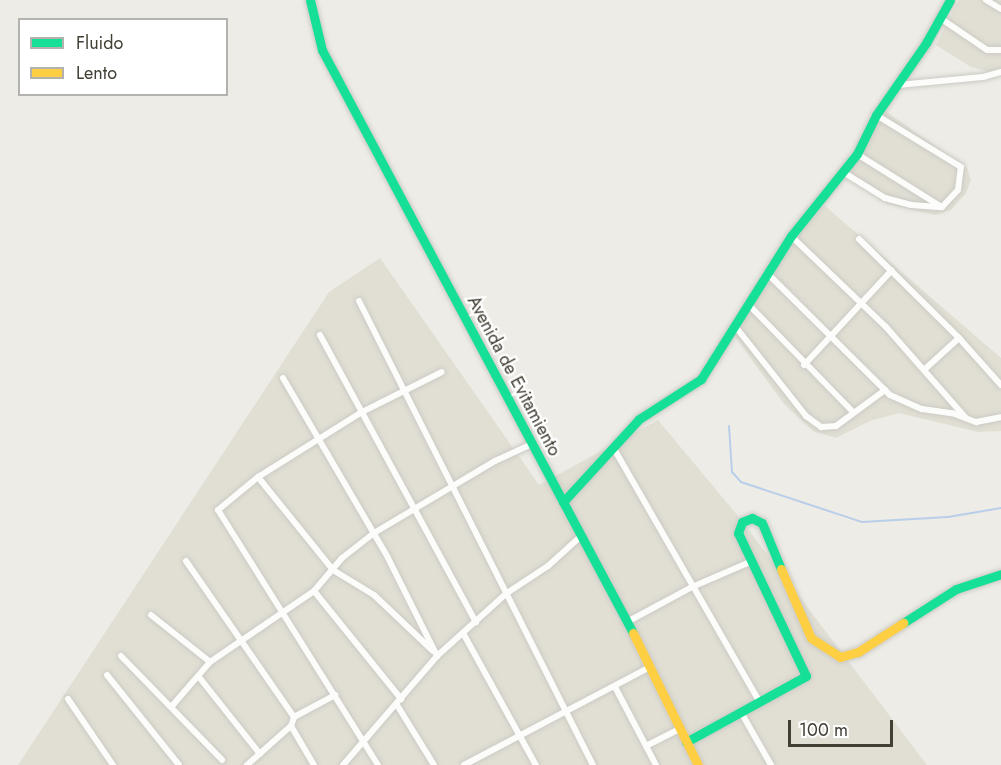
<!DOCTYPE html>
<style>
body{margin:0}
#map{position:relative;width:1001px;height:765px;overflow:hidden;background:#edece6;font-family:Jost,sans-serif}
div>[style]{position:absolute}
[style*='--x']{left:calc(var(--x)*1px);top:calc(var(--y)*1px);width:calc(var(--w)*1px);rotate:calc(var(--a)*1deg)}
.residential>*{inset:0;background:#e1dfd4}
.stream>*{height:2px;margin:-1px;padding:0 1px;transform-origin:1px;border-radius:1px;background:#b8cee9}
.roads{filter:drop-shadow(0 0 2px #cbcac4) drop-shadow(0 0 2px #cbcac4)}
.street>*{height:6px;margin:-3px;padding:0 3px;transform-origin:3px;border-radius:3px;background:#fcfcfb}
.fast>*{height:9px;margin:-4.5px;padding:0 4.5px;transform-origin:4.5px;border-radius:4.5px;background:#16e098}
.slow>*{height:9px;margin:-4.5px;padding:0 4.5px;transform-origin:4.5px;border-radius:4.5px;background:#ffcf43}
span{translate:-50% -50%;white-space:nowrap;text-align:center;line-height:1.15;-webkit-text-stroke:4.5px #fff;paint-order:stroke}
.street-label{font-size:18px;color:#423f34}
.legend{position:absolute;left:18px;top:18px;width:210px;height:78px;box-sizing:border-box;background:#fff;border:2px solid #b3b2ae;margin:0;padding:8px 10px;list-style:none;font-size:18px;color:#423f34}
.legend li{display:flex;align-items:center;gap:12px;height:30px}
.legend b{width:30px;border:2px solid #b3b2ae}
.scale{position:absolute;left:788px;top:720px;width:105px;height:27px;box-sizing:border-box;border:3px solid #423f34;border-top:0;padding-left:8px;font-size:18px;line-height:21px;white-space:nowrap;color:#423f34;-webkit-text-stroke:4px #fff;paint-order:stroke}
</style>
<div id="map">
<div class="residential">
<i style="clip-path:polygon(959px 0,1001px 0,1001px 75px,971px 67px,936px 45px)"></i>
<i style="clip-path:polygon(885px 111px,967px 168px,971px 180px,966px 193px,951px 210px,935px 215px,888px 204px,846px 177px)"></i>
<i style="clip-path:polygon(824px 205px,1001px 358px,1001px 431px,978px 432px,899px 413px,870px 421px,836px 438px,813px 431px,784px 404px,734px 335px,784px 252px)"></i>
<i style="clip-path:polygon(380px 258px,539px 485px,658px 420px,738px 516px,927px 765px,18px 765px,329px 292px)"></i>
</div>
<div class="stream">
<i style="--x:729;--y:426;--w:46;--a:86.3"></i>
<i style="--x:732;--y:472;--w:13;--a:48"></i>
<i style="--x:741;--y:482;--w:127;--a:18.3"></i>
<i style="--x:862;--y:522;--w:86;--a:-3.3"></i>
<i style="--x:948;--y:517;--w:54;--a:-9.6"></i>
</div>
<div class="roads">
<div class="street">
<i style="--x:986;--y:0;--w:17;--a:31"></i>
<i style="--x:940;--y:18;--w:57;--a:34.2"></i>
<i style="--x:987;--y:50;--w:14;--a:0"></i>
<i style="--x:898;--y:85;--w:85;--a:-5.4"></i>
<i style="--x:983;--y:77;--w:19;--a:-16"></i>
<i style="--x:857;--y:154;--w:98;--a:32.1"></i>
<i style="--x:843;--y:172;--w:49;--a:31.8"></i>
<i style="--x:885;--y:198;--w:27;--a:15"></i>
<i style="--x:911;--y:205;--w:31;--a:4"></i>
<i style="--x:942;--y:207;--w:23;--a:-47"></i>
<i style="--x:958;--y:190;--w:23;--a:-83"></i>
<i style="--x:961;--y:167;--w:100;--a:-148.5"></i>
<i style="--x:791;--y:236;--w:132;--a:43.8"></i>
<i style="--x:886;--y:327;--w:120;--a:48.7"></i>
<i style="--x:859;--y:239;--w:141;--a:44.7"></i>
<i style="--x:959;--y:338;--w:63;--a:48.2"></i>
<i style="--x:767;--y:273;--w:173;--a:44.8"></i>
<i style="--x:890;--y:395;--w:35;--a:24"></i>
<i style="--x:922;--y:409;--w:30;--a:8"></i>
<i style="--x:952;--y:413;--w:26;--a:21"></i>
<i style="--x:976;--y:422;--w:25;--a:-11"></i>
<i style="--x:359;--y:301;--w:520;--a:63.24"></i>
<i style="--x:748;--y:304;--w:151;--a:45.8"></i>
<i style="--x:735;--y:326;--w:115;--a:51.7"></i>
<i style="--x:806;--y:416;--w:19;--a:36"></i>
<i style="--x:821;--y:427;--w:15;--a:-4"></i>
<i style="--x:836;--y:426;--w:61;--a:-36.3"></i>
<i style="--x:320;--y:335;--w:327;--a:61.5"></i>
<i style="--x:804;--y:365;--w:129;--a:-47.2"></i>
<i style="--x:925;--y:369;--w:46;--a:-42.4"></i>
<i style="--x:283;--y:378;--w:208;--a:59.7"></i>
<i style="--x:388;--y:558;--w:110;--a:63.4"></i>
<i style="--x:613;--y:447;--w:295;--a:60.1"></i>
<i style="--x:258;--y:477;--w:119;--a:51.1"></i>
<i style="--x:333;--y:570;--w:48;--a:31.4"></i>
<i style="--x:374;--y:595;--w:81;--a:43.5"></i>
<i style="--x:186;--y:561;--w:190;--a:55.3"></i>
<i style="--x:294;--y:717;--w:9;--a:108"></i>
<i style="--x:291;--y:726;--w:45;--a:59.5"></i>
<i style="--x:314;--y:591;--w:139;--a:51.1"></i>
<i style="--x:151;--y:615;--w:75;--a:38.5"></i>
<i style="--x:210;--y:662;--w:126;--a:-34.3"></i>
<i style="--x:314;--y:591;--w:43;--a:-49.7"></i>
<i style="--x:342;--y:558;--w:41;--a:-38"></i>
<i style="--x:374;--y:533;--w:141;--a:-30.8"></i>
<i style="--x:495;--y:461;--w:41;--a:-24.7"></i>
<i style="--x:627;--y:622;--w:74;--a:-28.3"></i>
<i style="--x:692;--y:587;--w:65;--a:-23.4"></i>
<i style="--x:463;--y:633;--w:151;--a:61.1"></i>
<i style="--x:121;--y:656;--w:145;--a:45.8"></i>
<i style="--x:107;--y:675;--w:115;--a:51.3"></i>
<i style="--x:199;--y:677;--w:98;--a:51.6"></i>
<i style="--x:615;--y:687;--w:88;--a:62.3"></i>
<i style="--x:68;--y:699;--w:80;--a:55.7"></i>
<i style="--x:397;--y:705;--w:70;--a:58.3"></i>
<i style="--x:172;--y:706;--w:58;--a:-49.2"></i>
<i style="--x:742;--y:714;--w:59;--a:60.4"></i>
<i style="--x:294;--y:717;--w:47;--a:-28.2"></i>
<i style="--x:646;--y:746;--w:38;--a:-27"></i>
<i style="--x:247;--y:765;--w:59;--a:-41.6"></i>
<i style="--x:343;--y:765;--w:144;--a:-49.2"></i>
<i style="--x:437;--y:656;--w:94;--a:-42"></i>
<i style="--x:507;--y:593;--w:49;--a:-33.4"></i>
<i style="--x:548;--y:566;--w:45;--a:-42.3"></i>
<i style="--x:378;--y:765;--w:301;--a:-122.1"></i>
<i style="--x:218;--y:510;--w:52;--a:-39.5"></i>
<i style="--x:258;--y:477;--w:123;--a:-32"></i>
<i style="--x:362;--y:412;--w:89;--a:-26.6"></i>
<i style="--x:464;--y:765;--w:210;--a:-27.8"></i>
</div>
<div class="fast">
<i style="--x:310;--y:0;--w:51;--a:76.5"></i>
<i style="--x:322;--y:50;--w:661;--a:61.92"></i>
<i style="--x:563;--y:502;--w:113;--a:-47.5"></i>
<i style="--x:639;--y:419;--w:74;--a:-32.8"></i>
<i style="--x:701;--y:379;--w:169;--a:-57.8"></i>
<i style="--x:791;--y:236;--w:105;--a:-51.2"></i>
<i style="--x:857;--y:154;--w:43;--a:-64"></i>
<i style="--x:876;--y:115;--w:88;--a:-55.2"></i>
<i style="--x:926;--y:43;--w:49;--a:-60.8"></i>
<i style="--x:903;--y:623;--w:63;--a:-32.7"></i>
<i style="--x:956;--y:589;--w:47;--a:-18.4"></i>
<i style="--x:686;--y:742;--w:137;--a:-28.8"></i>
<i style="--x:806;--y:676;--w:158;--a:-115.4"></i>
<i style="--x:738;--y:533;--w:12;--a:-70"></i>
<i style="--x:742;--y:522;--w:11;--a:-22"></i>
<i style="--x:752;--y:518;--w:11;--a:27"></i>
<i style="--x:762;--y:523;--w:50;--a:67.6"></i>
</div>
<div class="slow">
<i style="--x:781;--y:569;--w:75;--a:66.5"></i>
<i style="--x:811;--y:638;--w:35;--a:33"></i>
<i style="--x:840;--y:657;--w:19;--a:-16"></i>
<i style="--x:858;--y:652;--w:54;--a:-32.8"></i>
<i style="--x:633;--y:633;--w:147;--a:63.8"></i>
</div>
</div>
<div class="street-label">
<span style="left:514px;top:376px;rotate:62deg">Avenida de Evitamiento</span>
</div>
<ul class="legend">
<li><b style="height:8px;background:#16e098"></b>Fluido</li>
<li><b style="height:8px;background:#ffcf43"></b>Lento</li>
</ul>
<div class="scale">100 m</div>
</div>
